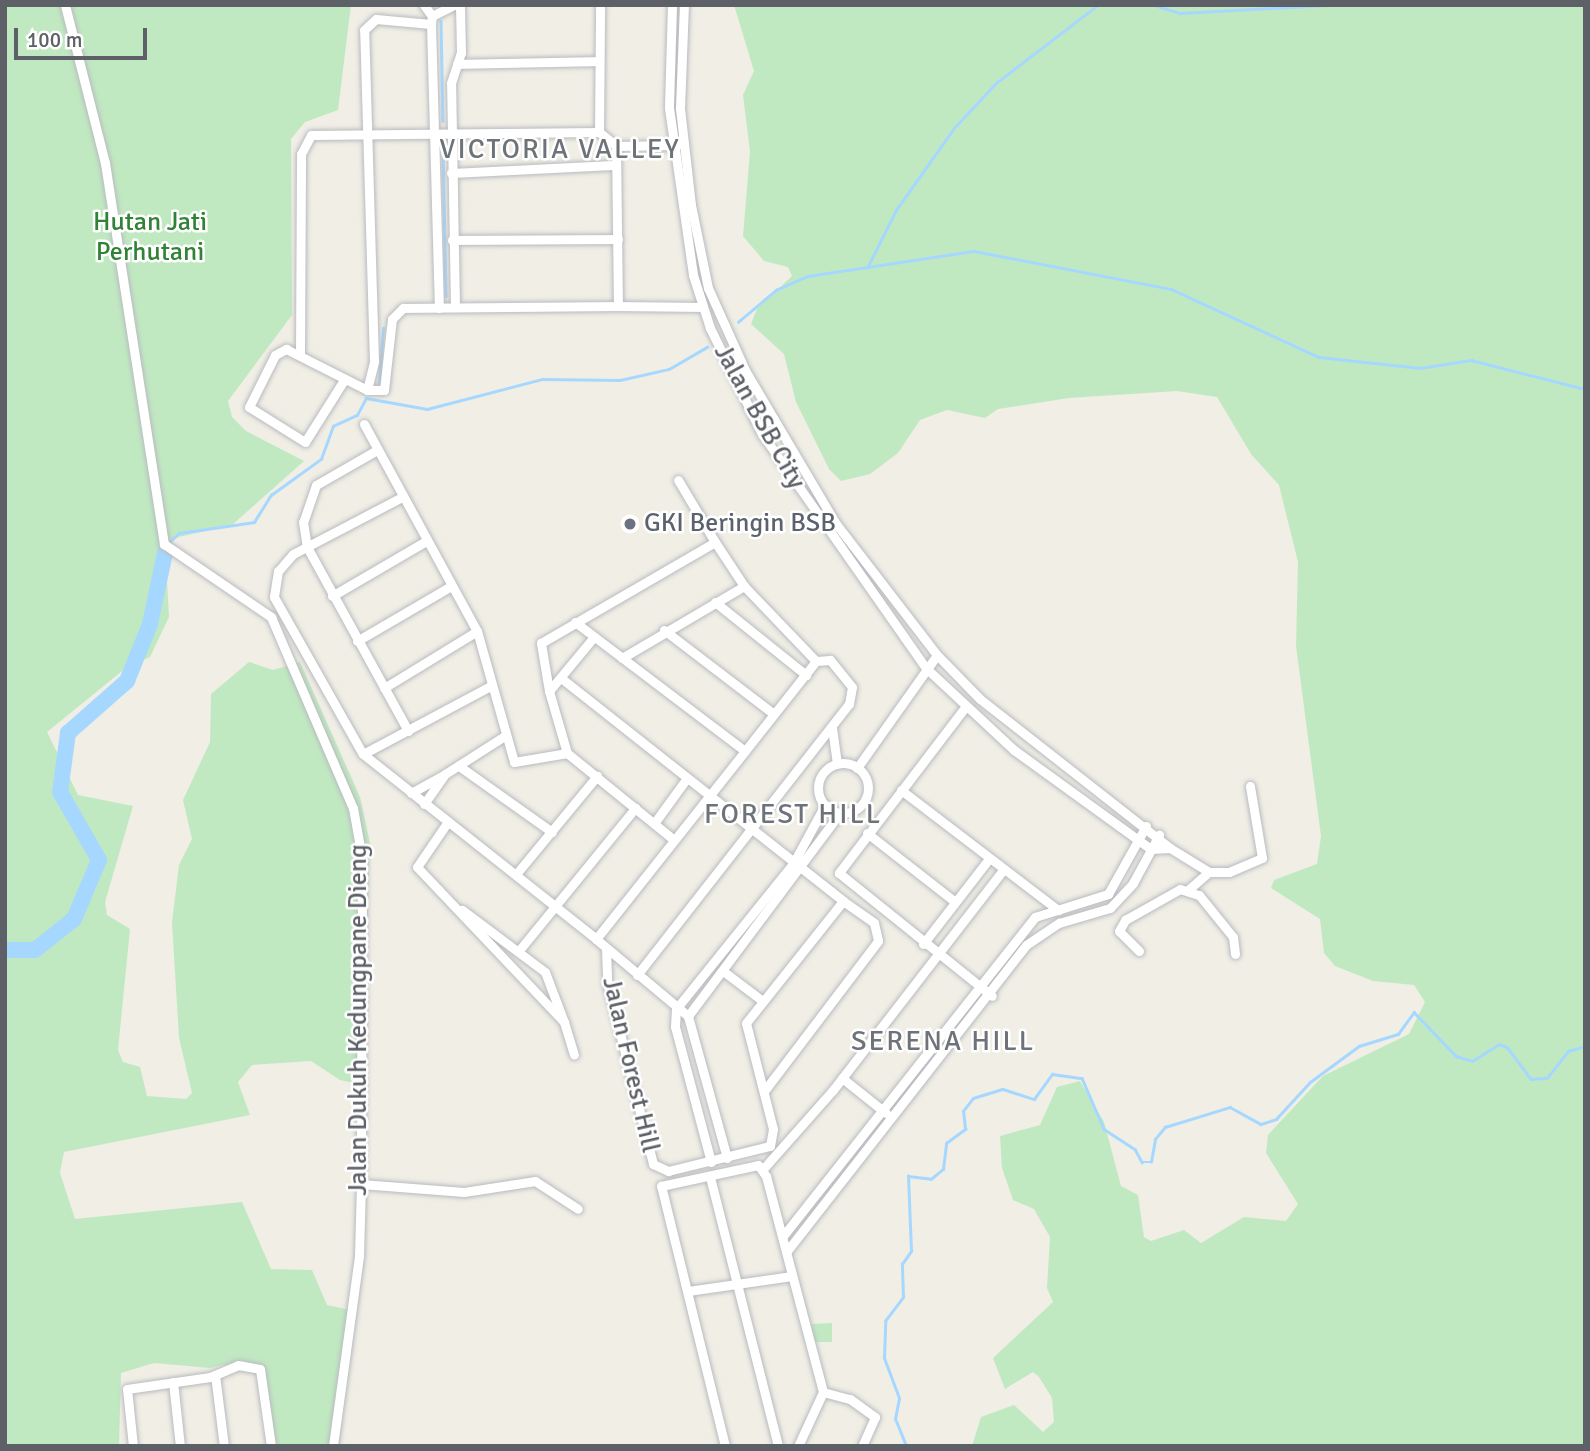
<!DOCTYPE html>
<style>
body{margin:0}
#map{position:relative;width:1590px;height:1451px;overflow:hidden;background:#f0eee5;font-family:Signika,sans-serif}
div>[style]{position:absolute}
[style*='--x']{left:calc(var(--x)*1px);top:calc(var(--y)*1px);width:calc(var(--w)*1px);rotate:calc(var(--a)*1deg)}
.green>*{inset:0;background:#c1e9c1}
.stream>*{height:2.5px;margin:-1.25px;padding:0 1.25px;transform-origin:1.25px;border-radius:1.25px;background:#a6d8ff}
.river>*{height:16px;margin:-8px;padding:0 8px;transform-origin:8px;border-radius:8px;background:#a6d8ff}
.roads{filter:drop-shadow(0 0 2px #b8bbc0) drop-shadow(0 0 2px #b8bbc0)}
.minor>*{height:9px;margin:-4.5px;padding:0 4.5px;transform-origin:4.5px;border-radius:4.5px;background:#fff}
.minor>.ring{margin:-4.5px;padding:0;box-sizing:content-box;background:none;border:9px solid #fff;border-radius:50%}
.dots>*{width:19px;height:19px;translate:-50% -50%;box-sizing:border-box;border:4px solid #fff;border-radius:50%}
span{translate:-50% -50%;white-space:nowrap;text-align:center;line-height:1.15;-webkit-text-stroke:5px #fff;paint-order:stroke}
.park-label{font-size:26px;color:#308234}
.street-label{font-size:26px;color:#5d6167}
.worship-label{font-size:26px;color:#5b616d}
.left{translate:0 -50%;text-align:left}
.neighbourhood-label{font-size:28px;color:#6e7379;letter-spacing:2px}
.frame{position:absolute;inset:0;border:7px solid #5d6167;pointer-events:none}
.scale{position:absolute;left:14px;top:28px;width:133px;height:32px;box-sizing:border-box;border:4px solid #5d6167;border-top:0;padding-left:9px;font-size:21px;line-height:24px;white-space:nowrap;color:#5d6167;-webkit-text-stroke:5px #fff;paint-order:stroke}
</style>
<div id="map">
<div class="green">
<i style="clip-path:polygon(5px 5px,351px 5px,338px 110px,305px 122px,291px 139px,292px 315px,228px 401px,232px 417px,246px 431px,304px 461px,232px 525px,174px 538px,166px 563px,169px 617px,150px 657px,127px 667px,47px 732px,78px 795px,133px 806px,105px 902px,107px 915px,130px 929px,118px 1050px,123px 1062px,140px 1067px,147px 1096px,186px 1099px,192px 1093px,179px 1038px,172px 922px,179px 865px,192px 839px,183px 800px,210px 742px,211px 694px,249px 662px,273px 670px,300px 662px,360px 797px,370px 843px,362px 1085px,340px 1080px,311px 1061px,252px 1065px,238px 1082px,250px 1115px,64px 1152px,60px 1173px,75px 1219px,242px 1202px,271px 1269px,312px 1270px,327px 1305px,355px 1311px,339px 1446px,277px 1446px,264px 1368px,242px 1361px,210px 1368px,154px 1363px,121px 1373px,119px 1446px,5px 1446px)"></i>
<i style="clip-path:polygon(734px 5px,1585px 5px,1585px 1446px,972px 1446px,981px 1417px,1014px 1405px,1043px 1432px,1054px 1422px,1052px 1398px,1039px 1377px,1033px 1372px,1005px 1389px,993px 1358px,1053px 1302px,1047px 1288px,1050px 1237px,1034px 1209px,1013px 1200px,1002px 1168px,1000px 1136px,1040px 1125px,1057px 1087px,1080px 1081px,1104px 1122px,1121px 1186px,1138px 1195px,1144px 1237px,1151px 1241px,1184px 1230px,1201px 1243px,1244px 1217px,1286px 1221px,1298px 1204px,1266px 1153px,1268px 1135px,1323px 1076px,1409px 1034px,1425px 1002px,1414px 985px,1373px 981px,1335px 966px,1324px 953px,1320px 919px,1271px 888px,1274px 880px,1317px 864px,1321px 836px,1296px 646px,1298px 562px,1279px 485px,1251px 454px,1217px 397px,1177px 391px,1069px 398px,998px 409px,985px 418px,947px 410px,920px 420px,898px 453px,870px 474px,841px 481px,829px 469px,796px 402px,784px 354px,751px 324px,757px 309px,792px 276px,788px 267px,764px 261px,743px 236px,750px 152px,743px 95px,754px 71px)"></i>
<i style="clip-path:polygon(832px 1323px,832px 1342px,812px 1342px,812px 1324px)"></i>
</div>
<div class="stream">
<i style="--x:1154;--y:5;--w:28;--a:17"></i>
<i style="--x:1181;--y:13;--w:149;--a:-3.1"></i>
<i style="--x:441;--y:21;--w:100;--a:88.9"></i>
<i style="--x:443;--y:149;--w:147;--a:88.8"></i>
<i style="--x:867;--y:268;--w:65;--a:-63.4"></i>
<i style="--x:896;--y:210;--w:100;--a:-54.7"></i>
<i style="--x:954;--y:128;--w:62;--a:-47"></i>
<i style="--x:996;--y:83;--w:128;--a:-37.4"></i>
<i style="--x:738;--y:322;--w:50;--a:-40.1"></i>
<i style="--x:776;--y:290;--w:35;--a:-24"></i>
<i style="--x:808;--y:276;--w:168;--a:-8.6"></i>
<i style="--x:974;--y:251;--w:201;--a:10.9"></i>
<i style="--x:1171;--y:289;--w:163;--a:24.7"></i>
<i style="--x:1319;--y:357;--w:102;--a:6.2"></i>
<i style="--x:1420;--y:368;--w:52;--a:-8.9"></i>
<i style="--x:1471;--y:360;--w:118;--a:14.3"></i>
<i style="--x:379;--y:383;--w:55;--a:-85.8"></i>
<i style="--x:168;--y:543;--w:15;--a:-42"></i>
<i style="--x:179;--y:533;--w:76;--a:-8.3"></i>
<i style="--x:254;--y:522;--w:32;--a:-58"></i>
<i style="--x:271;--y:495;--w:62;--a:-35.8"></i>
<i style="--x:321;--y:459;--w:35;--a:-70"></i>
<i style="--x:333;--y:426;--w:26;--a:-25"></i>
<i style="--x:357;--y:415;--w:19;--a:-62"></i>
<i style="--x:366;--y:398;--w:62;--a:10.2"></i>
<i style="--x:427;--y:409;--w:119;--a:-14.6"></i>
<i style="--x:542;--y:379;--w:78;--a:0.7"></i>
<i style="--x:620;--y:380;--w:50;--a:-12.7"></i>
<i style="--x:669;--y:369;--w:44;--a:-30.1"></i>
<i style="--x:906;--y:1446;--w:29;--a:-112"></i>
<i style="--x:895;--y:1419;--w:21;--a:-79"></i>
<i style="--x:899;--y:1398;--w:43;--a:-110.6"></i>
<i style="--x:884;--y:1358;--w:37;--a:-88"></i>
<i style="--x:885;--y:1321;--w:30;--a:-53"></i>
<i style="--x:903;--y:1297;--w:33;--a:-92"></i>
<i style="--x:902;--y:1264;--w:16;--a:-55"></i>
<i style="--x:911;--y:1251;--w:75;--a:-92.3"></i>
<i style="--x:908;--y:1176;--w:23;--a:7"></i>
<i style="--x:931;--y:1179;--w:16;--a:-40"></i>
<i style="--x:943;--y:1169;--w:26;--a:-83"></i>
<i style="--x:946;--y:1143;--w:24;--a:-36"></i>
<i style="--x:965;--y:1129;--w:18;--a:-96"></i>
<i style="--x:963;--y:1111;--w:16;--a:-52"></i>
<i style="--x:973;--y:1098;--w:31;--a:-17"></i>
<i style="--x:1003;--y:1089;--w:33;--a:18"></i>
<i style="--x:1034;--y:1099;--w:31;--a:-54"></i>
<i style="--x:1052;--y:1074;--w:30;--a:8"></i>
<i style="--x:1082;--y:1078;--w:56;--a:66.7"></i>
<i style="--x:1104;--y:1129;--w:37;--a:33"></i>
<i style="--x:1135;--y:1149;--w:15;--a:62"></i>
<i style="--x:1142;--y:1162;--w:9;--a:0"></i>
<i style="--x:1151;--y:1162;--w:23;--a:-80"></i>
<i style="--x:1155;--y:1139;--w:16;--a:-50"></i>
<i style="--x:1165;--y:1127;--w:68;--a:-17.1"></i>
<i style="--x:1230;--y:1107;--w:35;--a:29"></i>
<i style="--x:1261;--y:1124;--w:16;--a:-18"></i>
<i style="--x:1276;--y:1119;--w:50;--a:-47.4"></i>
<i style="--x:1310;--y:1082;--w:61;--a:-36.3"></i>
<i style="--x:1359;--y:1046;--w:41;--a:-17.1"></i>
<i style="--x:1398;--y:1034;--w:27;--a:-54"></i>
<i style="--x:1414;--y:1012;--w:61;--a:46.3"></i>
<i style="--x:1456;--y:1056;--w:17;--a:17"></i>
<i style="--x:1472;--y:1061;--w:32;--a:-32"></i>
<i style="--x:1499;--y:1044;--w:9;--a:21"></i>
<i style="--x:1507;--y:1047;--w:40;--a:53"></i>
<i style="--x:1531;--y:1079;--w:16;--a:-4"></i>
<i style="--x:1547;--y:1078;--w:34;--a:-52"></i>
<i style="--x:1568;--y:1051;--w:18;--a:-16"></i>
</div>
<div class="river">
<i style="--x:5;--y:950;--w:30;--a:0"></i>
<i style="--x:35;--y:950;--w:50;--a:-38.5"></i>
<i style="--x:74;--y:919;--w:64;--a:-67"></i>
<i style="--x:99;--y:860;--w:78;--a:-119.8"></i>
<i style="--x:60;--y:792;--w:60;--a:-82.3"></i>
<i style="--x:68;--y:733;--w:79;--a:-41.4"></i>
<i style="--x:127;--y:681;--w:61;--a:-68"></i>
<i style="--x:150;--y:624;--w:73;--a:-78.1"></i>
</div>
<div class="roads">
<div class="minor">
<i style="--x:65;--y:5;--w:163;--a:75.8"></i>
<i style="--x:105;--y:163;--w:386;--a:81.2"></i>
<i style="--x:164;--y:544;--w:130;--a:34.3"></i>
<i style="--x:271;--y:617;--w:208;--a:66.8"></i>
<i style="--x:353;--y:808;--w:51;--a:79.8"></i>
<i style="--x:362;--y:858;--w:326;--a:90.2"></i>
<i style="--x:361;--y:1184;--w:72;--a:91.6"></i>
<i style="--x:359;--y:1256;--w:192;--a:97.8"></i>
<i style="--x:424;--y:5;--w:14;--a:54"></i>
<i style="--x:672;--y:5;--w:103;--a:91.7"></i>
<i style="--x:669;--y:108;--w:169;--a:81.8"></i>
<i style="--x:693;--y:275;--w:56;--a:72.2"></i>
<i style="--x:710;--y:328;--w:118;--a:63.9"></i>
<i style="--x:762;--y:434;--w:286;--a:55"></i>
<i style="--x:926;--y:668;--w:120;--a:43"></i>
<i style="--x:1014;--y:750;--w:169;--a:35.9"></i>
<i style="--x:1151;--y:849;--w:19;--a:-3"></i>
<i style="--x:1170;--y:848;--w:241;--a:-141.9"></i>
<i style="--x:980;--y:699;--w:62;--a:-134.3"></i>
<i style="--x:937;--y:655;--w:165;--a:-127.6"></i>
<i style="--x:836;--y:524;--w:179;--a:-120.6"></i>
<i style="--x:745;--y:370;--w:90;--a:-114.3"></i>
<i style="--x:708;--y:288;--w:85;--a:-101.6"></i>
<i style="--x:691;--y:205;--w:98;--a:-96.5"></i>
<i style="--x:680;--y:108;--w:103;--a:-87.8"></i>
<i style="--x:431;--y:24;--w:284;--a:88.4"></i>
<i style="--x:457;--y:64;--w:141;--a:-1.2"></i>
<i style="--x:599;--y:132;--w:127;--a:-89.5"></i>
<i style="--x:616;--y:146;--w:160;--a:89.3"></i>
<i style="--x:618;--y:306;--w:84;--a:0.7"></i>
<i style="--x:451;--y:173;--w:163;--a:-2.8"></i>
<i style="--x:452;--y:240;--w:166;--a:-0.3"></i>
<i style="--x:455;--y:307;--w:224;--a:-91"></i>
<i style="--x:451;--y:83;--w:32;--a:-72"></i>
<i style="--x:461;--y:53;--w:48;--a:-91.2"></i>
<i style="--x:300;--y:354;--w:200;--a:-89.7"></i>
<i style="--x:301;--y:154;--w:21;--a:-62"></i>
<i style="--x:311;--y:135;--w:288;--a:-0.6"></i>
<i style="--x:599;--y:132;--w:22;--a:39"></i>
<i style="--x:616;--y:146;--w:61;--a:-0.9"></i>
<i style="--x:344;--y:380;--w:73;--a:122.2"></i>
<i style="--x:305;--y:442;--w:66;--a:-148"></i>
<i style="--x:249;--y:407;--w:58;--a:-63.4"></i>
<i style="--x:275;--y:355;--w:13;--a:-29"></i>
<i style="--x:286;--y:349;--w:91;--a:26.8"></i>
<i style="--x:367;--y:390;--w:17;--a:0"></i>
<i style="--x:384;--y:390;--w:71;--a:-83.6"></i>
<i style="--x:392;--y:319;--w:16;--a:-45"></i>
<i style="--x:403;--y:308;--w:215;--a:-0.5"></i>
<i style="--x:367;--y:390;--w:30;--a:-76"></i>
<i style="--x:374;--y:361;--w:331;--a:-91.7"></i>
<i style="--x:364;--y:30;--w:16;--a:-43"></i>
<i style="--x:376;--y:19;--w:55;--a:5.2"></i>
<i style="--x:431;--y:24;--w:8;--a:-83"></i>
<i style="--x:432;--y:16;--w:25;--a:-27"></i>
<i style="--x:364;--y:424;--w:236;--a:61.4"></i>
<i style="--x:477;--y:631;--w:136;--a:74.2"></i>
<i style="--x:514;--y:762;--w:54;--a:-9.6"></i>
<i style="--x:377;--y:450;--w:70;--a:150.2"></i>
<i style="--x:316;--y:485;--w:39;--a:109"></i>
<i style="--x:303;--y:522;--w:25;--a:81"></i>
<i style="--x:307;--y:547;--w:210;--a:61.2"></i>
<i style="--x:402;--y:497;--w:123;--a:152.4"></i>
<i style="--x:293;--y:554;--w:23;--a:131"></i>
<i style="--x:278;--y:571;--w:26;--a:99"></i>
<i style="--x:274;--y:597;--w:180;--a:60.5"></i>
<i style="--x:363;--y:754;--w:298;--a:38.4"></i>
<i style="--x:715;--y:542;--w:53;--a:56.6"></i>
<i style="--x:744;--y:586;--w:104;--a:46.2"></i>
<i style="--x:332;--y:596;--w:109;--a:-30.3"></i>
<i style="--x:715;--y:602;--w:117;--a:38.7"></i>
<i style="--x:575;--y:622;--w:213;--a:37.2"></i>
<i style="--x:745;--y:751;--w:240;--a:128.4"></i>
<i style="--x:596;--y:939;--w:120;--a:39.9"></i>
<i style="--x:664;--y:630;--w:138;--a:37.4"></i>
<i style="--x:593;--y:638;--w:69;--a:129.7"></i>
<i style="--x:549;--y:691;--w:65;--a:73.8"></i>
<i style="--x:567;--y:753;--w:138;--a:39.1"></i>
<i style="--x:357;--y:641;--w:109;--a:-30.3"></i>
<i style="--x:622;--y:658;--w:142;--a:-30.5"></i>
<i style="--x:561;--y:678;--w:360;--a:38.3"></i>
<i style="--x:384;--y:688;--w:109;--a:-31.5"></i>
<i style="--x:549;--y:691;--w:49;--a:-99.5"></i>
<i style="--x:541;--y:643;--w:201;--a:-30.1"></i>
<i style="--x:715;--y:542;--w:72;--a:-120.8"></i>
<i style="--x:966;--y:706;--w:210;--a:127.3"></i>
<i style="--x:839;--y:873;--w:196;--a:38.8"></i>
<i style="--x:832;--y:728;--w:36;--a:82"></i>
<i style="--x:363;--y:754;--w:146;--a:-28.1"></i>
<i class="ring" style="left:818px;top:763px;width:41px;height:41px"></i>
<i style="--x:459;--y:766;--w:114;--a:35.4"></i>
<i style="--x:857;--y:768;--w:138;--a:-54.7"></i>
<i style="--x:901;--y:790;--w:198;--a:37.4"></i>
<i style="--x:411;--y:793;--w:38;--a:-29"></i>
<i style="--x:424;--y:804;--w:37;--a:-55"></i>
<i style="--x:445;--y:774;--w:72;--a:-32.6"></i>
<i style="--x:655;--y:822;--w:54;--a:-54"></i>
<i style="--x:447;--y:823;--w:53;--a:124.3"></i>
<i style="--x:417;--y:867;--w:214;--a:46.5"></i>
<i style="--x:564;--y:1022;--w:53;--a:-110.8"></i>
<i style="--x:545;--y:972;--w:104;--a:-143.2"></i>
<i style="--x:867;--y:833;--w:110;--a:38"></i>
<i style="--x:1170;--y:848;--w:46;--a:31.6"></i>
<i style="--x:1209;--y:872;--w:20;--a:0"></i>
<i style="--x:1229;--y:872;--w:36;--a:-23"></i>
<i style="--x:1262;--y:858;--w:73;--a:-99.5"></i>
<i style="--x:517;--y:873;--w:126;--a:-50.5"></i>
<i style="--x:1188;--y:890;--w:28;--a:-41"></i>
<i style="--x:923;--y:944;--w:106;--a:-52.3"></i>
<i style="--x:521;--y:948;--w:181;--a:-50.8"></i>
<i style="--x:606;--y:948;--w:34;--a:88"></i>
<i style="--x:607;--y:982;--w:188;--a:75.8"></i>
<i style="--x:653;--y:1164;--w:17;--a:25"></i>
<i style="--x:668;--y:1171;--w:105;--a:-13.8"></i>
<i style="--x:770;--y:1146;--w:17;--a:-80"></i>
<i style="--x:773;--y:1129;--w:109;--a:-104.3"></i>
<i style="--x:746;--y:1023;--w:156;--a:-51.5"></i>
<i style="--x:843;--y:901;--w:38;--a:35"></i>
<i style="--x:874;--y:923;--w:18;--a:77"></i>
<i style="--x:878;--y:941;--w:188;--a:127.2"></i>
<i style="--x:1139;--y:951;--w:28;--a:-135"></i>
<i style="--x:1119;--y:931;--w:13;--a:-61"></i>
<i style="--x:1125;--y:920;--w:63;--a:-29.4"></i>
<i style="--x:1180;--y:889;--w:20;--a:18"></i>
<i style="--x:1199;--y:895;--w:54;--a:51"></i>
<i style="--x:1233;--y:937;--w:17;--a:83"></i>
<i style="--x:723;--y:971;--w:46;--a:37.1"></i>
<i style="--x:637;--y:975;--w:344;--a:-52"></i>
<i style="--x:849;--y:704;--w:17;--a:-80"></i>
<i style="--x:852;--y:687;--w:35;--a:-129"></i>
<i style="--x:830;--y:660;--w:14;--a:176"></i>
<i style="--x:816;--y:661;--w:115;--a:128.3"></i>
<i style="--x:564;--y:1022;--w:34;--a:73"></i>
<i style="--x:842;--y:1078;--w:56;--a:38.5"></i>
<i style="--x:727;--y:1158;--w:147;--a:-105.4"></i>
<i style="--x:688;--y:1016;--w:254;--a:-53.2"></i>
<i style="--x:711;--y:1162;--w:140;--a:-104.9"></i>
<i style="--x:675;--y:1027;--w:18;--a:-87"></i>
<i style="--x:676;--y:1009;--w:189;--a:-51.2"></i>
<i style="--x:794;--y:862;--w:65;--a:-61.5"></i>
<i style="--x:763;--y:1169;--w:106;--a:-48.5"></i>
<i style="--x:833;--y:1090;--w:277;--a:-52.3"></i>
<i style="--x:710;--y:1177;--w:277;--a:75.8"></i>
<i style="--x:361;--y:1184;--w:103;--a:4.4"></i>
<i style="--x:464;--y:1192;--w:72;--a:-8.8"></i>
<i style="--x:535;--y:1181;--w:51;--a:33.1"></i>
<i style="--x:783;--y:1236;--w:407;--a:-51.7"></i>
<i style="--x:1035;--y:917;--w:77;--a:-17.5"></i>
<i style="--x:1108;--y:894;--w:78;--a:-60.8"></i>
<i style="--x:787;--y:1251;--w:388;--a:-52"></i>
<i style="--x:1026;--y:945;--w:40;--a:-34"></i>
<i style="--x:1059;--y:923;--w:53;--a:-16.4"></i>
<i style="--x:1110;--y:908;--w:34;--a:-47"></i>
<i style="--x:1133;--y:883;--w:55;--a:-61.6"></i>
<i style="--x:688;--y:1291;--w:105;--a:-8.2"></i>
<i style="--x:215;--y:1375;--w:72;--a:82.8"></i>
<i style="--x:173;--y:1382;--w:64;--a:83.8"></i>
<i style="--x:823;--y:1392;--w:28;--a:15"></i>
<i style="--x:850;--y:1399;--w:31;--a:36"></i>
<i style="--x:875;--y:1417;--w:32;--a:114"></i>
<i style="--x:133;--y:1446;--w:57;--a:-96"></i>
<i style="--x:127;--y:1389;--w:84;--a:-8.2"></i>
<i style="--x:210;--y:1377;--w:30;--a:-23"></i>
<i style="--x:238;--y:1365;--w:22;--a:10"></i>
<i style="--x:260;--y:1369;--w:78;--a:81.9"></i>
<i style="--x:725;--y:1446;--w:268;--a:-103.8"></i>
<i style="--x:661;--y:1186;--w:99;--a:-12.2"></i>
<i style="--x:758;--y:1165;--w:14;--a:54"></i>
<i style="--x:766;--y:1176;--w:223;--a:75.2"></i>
<i style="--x:823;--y:1392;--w:60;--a:114.8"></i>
</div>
</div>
<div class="dots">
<i style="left:630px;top:524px;background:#6b7280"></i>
</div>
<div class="park-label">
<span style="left:150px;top:238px">Hutan Jati<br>Perhutani</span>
</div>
<div class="street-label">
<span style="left:759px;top:417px;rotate:61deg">Jalan BSB City</span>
<span style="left:359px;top:1020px;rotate:-90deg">Jalan Dukuh Kedungpane Dieng</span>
<span style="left:630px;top:1065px;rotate:77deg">Jalan Forest Hill</span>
</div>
<div class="worship-label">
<span class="left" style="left:644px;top:524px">GKI Beringin BSB</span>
</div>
<div class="neighbourhood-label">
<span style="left:560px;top:149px">VICTORIA VALLEY</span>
<span style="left:793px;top:814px">FOREST HILL</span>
<span style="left:943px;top:1041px">SERENA HILL</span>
</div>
<div class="frame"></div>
<div class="scale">100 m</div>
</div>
